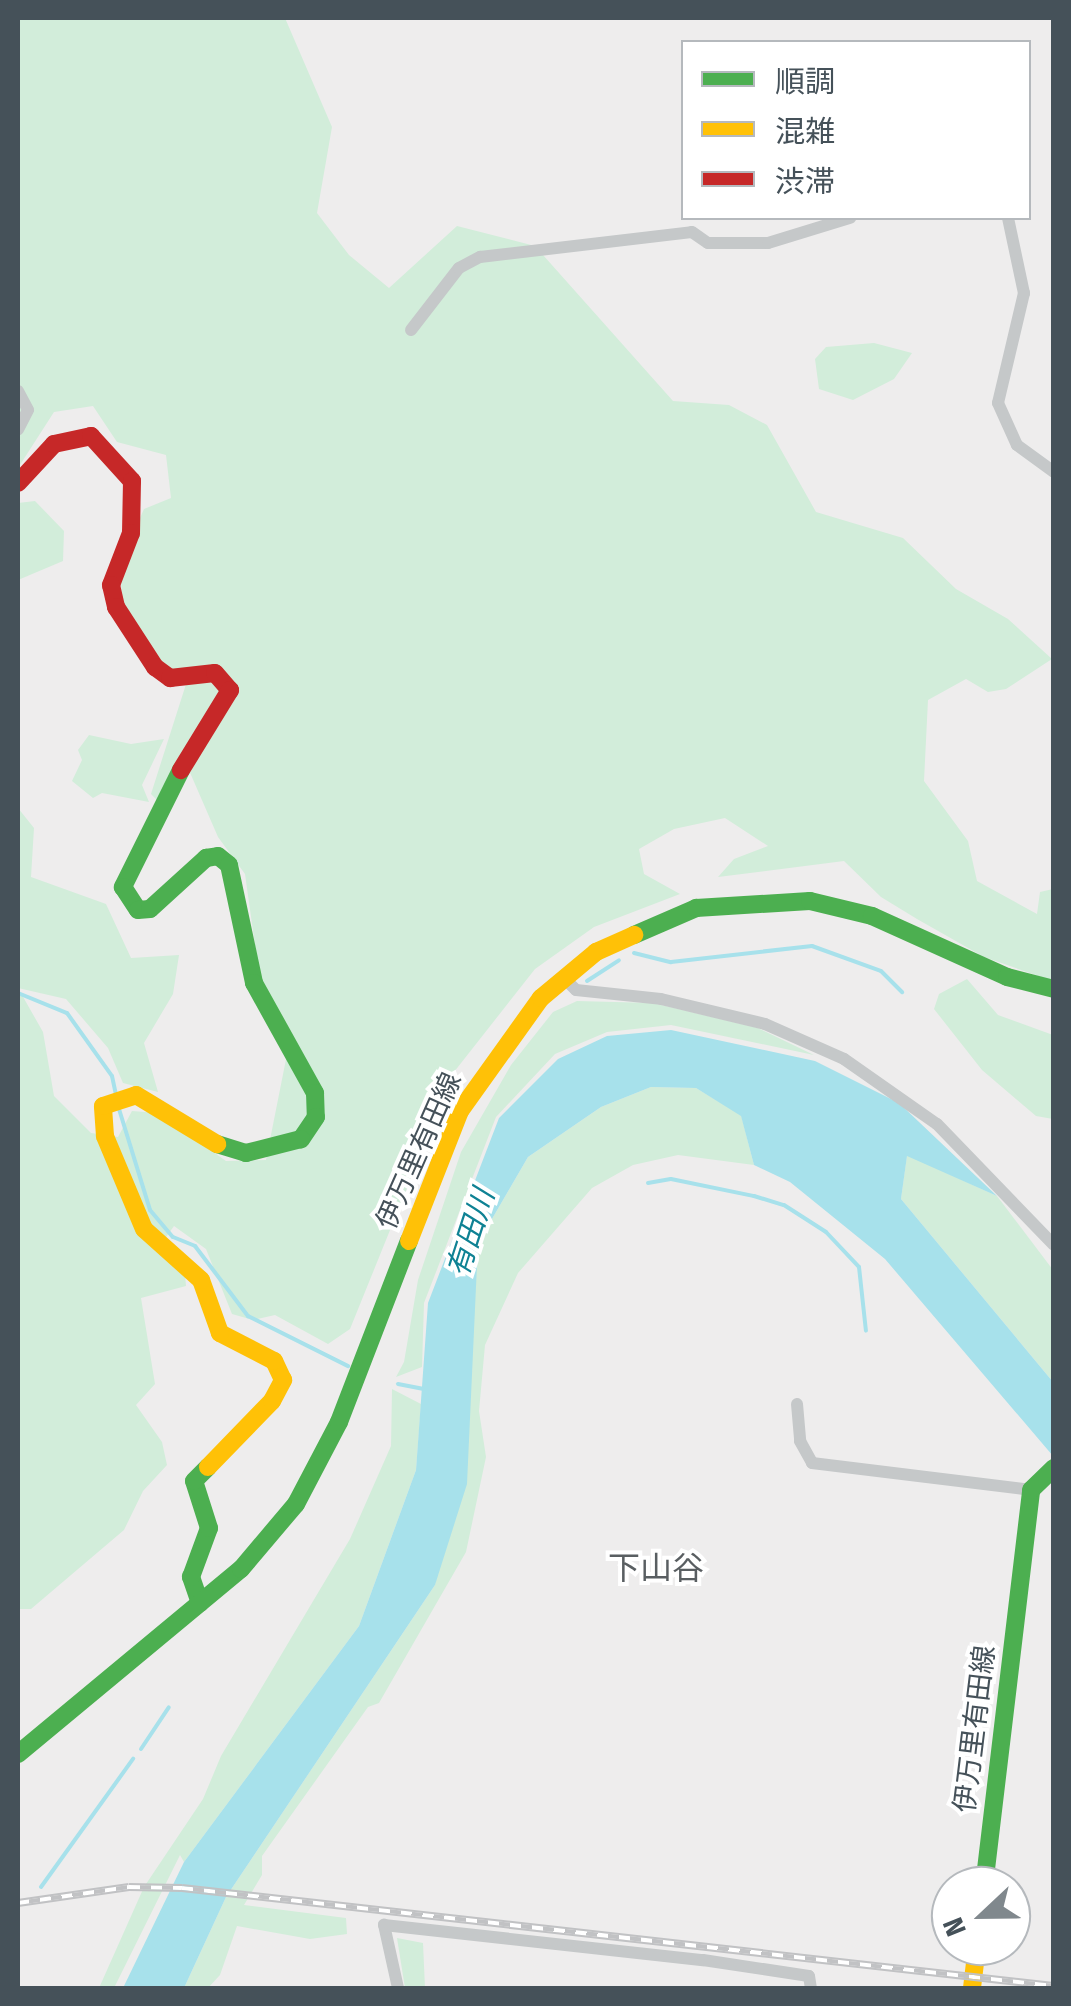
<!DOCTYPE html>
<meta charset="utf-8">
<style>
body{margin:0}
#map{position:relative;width:1071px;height:2006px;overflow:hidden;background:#eeeded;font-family:"Fira Sans Condensed","Noto Sans JP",sans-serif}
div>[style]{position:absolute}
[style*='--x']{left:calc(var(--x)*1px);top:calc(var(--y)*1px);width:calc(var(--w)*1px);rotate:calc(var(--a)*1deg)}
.green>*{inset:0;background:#d2edda}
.water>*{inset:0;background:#a7e1eb}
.stream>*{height:4px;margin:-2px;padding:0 2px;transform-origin:2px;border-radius:2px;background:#a7e1eb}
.street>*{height:12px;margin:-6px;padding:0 6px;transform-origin:6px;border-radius:6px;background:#c5c8c9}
.fast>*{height:18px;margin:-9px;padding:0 9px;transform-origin:9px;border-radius:9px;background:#4caf50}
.slow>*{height:18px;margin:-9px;padding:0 9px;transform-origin:9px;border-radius:9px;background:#ffc107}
.jam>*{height:18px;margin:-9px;padding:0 9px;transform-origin:9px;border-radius:9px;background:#c62828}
.rail>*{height:8px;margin-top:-4px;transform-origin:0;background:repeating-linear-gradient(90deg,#fff 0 11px,#c1c2c4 0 22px);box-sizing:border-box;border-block:2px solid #c1c2c4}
span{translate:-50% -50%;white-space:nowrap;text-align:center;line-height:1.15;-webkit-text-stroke:8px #fff;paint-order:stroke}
.street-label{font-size:28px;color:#455159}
.water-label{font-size:30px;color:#0f8294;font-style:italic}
.quarter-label{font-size:32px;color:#595e61}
.frame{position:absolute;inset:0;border:20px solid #455159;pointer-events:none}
.legend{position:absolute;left:681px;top:40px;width:350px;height:180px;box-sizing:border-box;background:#fff;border:2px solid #b5b9bd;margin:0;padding:12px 18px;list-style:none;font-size:30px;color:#455159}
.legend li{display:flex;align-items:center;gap:20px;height:50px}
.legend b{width:50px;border:2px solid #b5b9bd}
.north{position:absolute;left:931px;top:1866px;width:100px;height:100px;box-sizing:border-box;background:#fff;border:2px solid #b5b9bd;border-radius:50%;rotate:248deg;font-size:28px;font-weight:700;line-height:40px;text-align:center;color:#455159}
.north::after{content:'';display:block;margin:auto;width:35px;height:45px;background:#80888d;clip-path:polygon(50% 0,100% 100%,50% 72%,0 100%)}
</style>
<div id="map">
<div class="green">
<i style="clip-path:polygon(18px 18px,285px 18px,332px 127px,317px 213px,349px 255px,389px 288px,457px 226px,535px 246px,673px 401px,729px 405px,767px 425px,816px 512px,903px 538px,956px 589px,1008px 619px,1052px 659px,1006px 689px,988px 692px,966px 679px,928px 700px,924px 781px,968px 841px,977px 881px,1037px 914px,1040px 892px,1053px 889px,1053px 981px,984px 957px,917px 919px,881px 897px,844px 861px,718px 877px,734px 859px,768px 846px,725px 818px,674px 829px,639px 849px,644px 874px,680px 894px,594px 927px,535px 969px,454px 1072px,350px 1329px,328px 1344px,275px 1315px,253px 1320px,232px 1314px,206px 1249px,174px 1226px,159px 1247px,185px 1274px,186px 1286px,141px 1298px,155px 1384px,136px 1405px,162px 1442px,167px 1465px,143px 1491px,124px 1530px,31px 1609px,18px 1609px,18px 808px,34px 828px,31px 877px,106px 904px,131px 958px,179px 955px,173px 994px,144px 1043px,158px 1092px,123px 1083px,108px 1048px,66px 999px,18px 988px,43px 1032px,54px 1096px,91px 1133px,118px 1137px,132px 1111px,158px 1113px,226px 1161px,266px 1160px,291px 1034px,261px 988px,245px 874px,218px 837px,188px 768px,160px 803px,151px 794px,187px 681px,160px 664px,122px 601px,120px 563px,144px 509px,171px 498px,166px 455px,117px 442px,93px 406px,54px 412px,18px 468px)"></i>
<i style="clip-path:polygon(874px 343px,912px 353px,894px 379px,853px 400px,819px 389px,815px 359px,826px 347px)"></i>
<i style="clip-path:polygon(35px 501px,64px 531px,63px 561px,18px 580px,18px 503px)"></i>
<i style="clip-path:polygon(89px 735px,131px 744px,164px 739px,142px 785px,149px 802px,102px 793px,93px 798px,72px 781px,82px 760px,78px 750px)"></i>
<i style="clip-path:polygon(967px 979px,998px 1015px,1053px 1035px,1053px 1119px,1036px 1116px,982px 1070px,934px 1009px,939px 994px)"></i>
<i style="clip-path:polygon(577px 1001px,653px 1003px,758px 1028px,814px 1055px,671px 1025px,607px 1032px,555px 1054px,496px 1117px,424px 1303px,422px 1367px,396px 1377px,404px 1362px,418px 1280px,461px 1152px,511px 1065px,553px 1012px)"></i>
<i style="clip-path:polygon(651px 1087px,696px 1088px,741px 1115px,754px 1165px,678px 1155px,633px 1165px,592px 1188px,518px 1273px,485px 1345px,479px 1411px,486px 1457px,466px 1552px,379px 1703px,368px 1707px,262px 1856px,262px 1875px,244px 1905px,346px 1918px,347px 1934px,310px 1939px,237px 1926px,220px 1975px,208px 1988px,184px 1988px,226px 1897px,435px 1585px,478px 1243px,528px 1157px,601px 1107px)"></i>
<i style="clip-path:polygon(907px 1155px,997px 1196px,1053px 1270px,1053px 1382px,901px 1199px)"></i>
<i style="clip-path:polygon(392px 1389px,421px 1404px,416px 1470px,359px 1626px,184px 1862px,180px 1855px,114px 1988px,99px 1988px,144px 1887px,203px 1799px,221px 1756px,350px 1539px,391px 1446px)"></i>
<i style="clip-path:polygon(397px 1938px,423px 1943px,425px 1988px,405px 1988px)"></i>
</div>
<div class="water">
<i style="clip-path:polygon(671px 1030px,815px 1061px,899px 1103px,997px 1196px,907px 1156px,901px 1199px,1053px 1382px,1053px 1456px,885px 1259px,790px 1182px,754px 1165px,741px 1116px,696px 1088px,651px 1087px,601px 1107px,528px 1157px,478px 1243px,467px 1484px,435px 1585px,226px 1897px,184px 1988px,123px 1988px,184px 1862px,359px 1626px,416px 1470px,428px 1303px,499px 1118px,558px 1059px,607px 1036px)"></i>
</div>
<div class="stream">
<i style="--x:634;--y:953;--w:38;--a:14"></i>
<i style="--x:671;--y:962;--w:142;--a:-6.5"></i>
<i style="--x:812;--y:946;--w:73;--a:19.9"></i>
<i style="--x:881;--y:971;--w:30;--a:45"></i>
<i style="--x:587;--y:981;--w:38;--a:-33"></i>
<i style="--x:18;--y:993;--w:53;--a:22.2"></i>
<i style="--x:67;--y:1013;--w:77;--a:54.5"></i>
<i style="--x:112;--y:1076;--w:19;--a:78"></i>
<i style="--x:119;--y:1109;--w:106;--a:72.9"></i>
<i style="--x:150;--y:1210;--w:35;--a:50"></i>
<i style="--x:173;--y:1237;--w:24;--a:22"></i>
<i style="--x:195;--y:1246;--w:88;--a:52.9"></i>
<i style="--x:248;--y:1316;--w:112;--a:26.6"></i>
<i style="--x:648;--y:1183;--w:23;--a:-10"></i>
<i style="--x:671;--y:1179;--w:85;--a:11.6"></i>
<i style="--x:754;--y:1196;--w:31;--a:17"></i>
<i style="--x:784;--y:1205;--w:50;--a:32.7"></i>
<i style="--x:826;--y:1232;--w:48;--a:46.7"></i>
<i style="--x:859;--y:1267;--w:64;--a:83.8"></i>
<i style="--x:398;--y:1384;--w:25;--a:11"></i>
<i style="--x:141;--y:1749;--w:50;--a:-56.3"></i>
<i style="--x:41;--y:1887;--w:158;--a:-54.3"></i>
</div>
<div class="street">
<i style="--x:1008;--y:218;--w:77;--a:78"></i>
<i style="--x:1024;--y:293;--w:113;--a:103.3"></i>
<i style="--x:998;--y:403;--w:46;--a:65.7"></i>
<i style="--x:1017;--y:445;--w:46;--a:36.1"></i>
<i style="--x:411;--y:330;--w:78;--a:-52.3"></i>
<i style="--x:459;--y:268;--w:24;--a:-28"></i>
<i style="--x:480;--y:257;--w:213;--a:-6.7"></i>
<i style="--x:692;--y:232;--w:19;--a:35"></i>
<i style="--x:708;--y:243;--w:60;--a:0"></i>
<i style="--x:768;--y:243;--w:86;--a:-17"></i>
<i style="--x:18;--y:391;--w:21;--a:62"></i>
<i style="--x:28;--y:410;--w:22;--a:117"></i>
<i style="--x:564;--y:978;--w:17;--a:45"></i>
<i style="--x:576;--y:990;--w:85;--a:6"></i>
<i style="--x:661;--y:999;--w:107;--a:13.5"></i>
<i style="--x:765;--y:1024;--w:86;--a:23.9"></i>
<i style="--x:844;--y:1059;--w:113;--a:35"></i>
<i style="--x:937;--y:1124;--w:168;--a:46"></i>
<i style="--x:797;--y:1404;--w:37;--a:85"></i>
<i style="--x:800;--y:1441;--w:25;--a:61"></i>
<i style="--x:812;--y:1463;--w:221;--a:7"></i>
<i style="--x:398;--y:1988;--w:65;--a:-102.5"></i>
<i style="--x:384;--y:1925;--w:321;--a:6.3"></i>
<i style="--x:703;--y:1960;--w:107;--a:8.6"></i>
<i style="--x:809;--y:1976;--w:12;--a:81"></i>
</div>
<div class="fast">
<i style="--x:181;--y:770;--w:131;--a:116.4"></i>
<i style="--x:123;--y:887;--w:27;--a:57"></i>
<i style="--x:138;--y:910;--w:12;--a:-5"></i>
<i style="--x:150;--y:909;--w:76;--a:-42.3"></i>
<i style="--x:206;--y:858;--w:12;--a:-9"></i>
<i style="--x:218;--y:856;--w:14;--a:39"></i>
<i style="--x:229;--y:865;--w:121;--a:78"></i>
<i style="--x:254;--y:983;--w:126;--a:61"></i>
<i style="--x:315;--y:1093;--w:24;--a:88"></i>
<i style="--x:316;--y:1117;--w:27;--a:124"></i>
<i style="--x:301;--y:1139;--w:57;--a:165.7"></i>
<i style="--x:246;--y:1153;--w:30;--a:-163"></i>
<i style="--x:634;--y:935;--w:68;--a:-23.5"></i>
<i style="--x:696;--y:908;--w:114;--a:-3.5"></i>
<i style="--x:810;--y:901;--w:64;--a:13.6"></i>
<i style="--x:872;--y:916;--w:148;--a:24.3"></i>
<i style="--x:1007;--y:977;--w:49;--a:14.3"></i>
<i style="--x:200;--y:1603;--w:28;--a:-109"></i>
<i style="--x:191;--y:1577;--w:52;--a:-69.8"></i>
<i style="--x:209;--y:1528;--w:49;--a:-107.7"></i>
<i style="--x:194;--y:1481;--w:20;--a:-45"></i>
<i style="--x:18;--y:1754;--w:290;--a:-39.7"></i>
<i style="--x:241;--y:1569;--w:85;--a:-49.8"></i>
<i style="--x:296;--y:1504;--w:93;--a:-62.3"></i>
<i style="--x:339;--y:1422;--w:194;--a:-68.9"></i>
<i style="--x:984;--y:1886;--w:399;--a:-83.2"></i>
<i style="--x:1031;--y:1490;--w:32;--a:-44"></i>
</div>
<div class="slow">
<i style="--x:409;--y:1241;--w:140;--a:-68.6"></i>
<i style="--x:460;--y:1111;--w:139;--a:-54.4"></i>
<i style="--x:541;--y:998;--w:72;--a:-39.9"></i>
<i style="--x:596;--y:952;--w:42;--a:-24.1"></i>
<i style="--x:208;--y:1467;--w:92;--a:-45.9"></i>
<i style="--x:272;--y:1401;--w:24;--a:-62"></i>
<i style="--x:283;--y:1380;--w:21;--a:-115"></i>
<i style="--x:274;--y:1361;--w:61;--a:-152.6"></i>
<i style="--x:220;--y:1333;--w:56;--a:-109.7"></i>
<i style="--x:201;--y:1280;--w:76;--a:-138.2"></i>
<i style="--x:144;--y:1229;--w:101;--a:-112.8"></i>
<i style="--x:105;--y:1136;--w:30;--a:-94"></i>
<i style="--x:103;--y:1106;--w:35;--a:-18"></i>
<i style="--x:136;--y:1095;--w:95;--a:31.2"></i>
<i style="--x:972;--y:1988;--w:42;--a:-83.2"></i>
</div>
<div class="jam">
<i style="--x:18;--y:483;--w:53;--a:-47.3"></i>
<i style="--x:54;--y:444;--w:38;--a:-12"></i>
<i style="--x:91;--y:436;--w:61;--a:47.7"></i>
<i style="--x:132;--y:481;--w:52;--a:91.1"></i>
<i style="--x:131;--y:533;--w:56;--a:111"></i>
<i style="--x:111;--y:585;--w:23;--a:77"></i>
<i style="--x:116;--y:607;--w:72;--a:57"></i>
<i style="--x:155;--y:667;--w:19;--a:36"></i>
<i style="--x:170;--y:678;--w:45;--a:-6.3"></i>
<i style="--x:215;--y:673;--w:23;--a:49"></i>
<i style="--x:230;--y:690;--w:94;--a:121.5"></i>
</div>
<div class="rail">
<i style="--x:18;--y:1903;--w:112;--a:-8.2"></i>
<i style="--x:129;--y:1887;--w:53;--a:1.1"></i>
<i style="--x:182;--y:1888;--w:877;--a:6.41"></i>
</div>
<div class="street-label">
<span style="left:419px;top:1151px;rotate:-66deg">伊万里有田線</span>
<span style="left:975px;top:1729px;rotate:-83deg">伊万里有田線</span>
</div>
<div class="water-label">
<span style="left:471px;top:1233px;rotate:-72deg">有田川</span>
</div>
<div class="quarter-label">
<span style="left:656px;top:1568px">下山谷</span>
</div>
<div class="frame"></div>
<ul class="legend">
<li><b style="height:12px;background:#4caf50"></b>順調</li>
<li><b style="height:12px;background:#ffc107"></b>混雑</li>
<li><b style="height:12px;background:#c62828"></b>渋滞</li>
</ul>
<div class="north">N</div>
</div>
